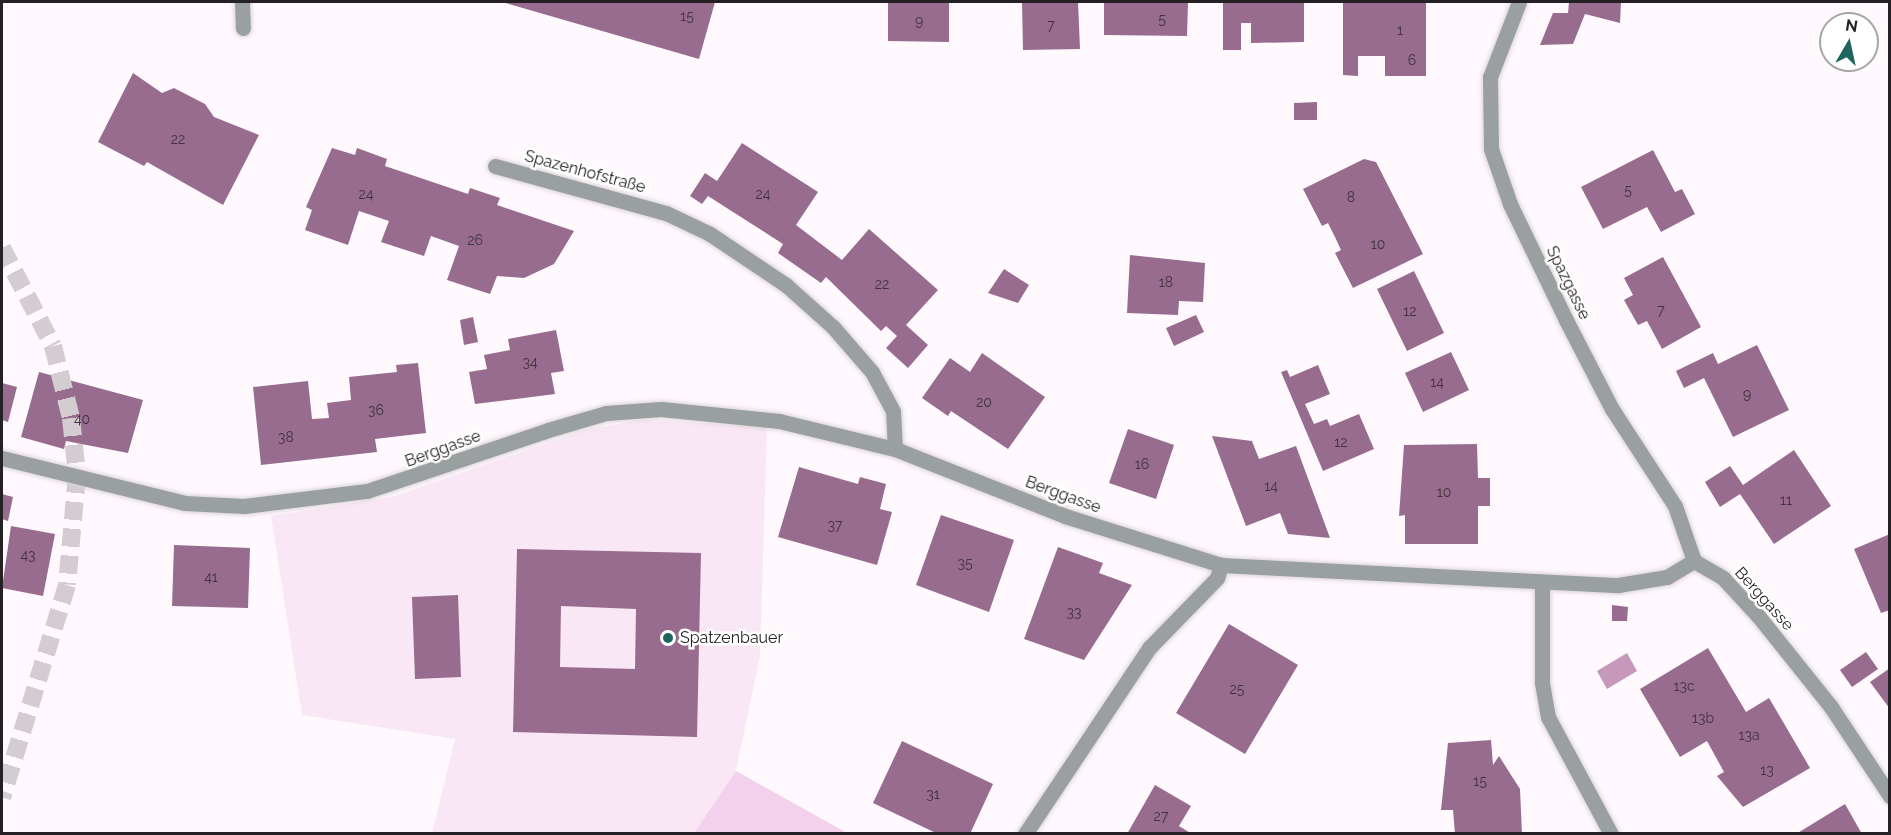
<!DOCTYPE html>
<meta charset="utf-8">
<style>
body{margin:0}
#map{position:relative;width:1891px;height:835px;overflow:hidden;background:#fff8fd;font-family:Raleway,sans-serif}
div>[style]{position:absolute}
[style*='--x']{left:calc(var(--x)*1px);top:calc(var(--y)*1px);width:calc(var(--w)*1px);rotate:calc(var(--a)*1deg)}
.built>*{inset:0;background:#fae7f5}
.green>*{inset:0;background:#f3d0eb}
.water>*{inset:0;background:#c698bc}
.building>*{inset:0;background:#986c8f}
.highway-tunnel>*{height:18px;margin-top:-9px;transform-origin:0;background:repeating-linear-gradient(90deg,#d3cdd1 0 18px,transparent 0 27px)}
.roads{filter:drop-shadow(0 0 2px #dcd5da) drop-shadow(0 0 2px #dcd5da)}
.street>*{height:15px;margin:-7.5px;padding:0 7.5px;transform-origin:7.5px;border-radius:7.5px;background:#99a09f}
.dots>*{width:16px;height:16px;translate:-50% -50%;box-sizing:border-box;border:3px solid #fff;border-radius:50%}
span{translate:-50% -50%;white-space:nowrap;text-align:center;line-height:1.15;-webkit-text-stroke:5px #fff;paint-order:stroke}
.number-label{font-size:14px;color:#41333e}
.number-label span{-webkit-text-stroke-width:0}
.street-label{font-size:16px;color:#242023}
.poi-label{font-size:16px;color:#242023}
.left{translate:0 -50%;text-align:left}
.frame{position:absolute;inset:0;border:3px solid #242023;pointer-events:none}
.north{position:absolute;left:1819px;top:12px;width:60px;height:60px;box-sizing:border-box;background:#fff;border:2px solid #a7a6a7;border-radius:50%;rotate:9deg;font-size:16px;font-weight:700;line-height:24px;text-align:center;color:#242023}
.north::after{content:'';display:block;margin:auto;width:21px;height:27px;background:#1d665d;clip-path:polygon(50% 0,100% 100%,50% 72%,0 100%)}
</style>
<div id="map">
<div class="built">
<i style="clip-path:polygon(645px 420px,767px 427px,760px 656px,736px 771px,694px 833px,432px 833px,455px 739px,302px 715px,271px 516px,392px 497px,588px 429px)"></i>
</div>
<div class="green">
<i style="clip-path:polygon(736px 771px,847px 833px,694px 833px)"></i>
</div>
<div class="water">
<i style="clip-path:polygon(1627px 653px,1637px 671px,1607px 689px,1597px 671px)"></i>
</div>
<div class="building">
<i style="clip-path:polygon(502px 2px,715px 2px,699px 59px)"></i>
<i style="clip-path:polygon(888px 2px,949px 2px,949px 42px,888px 41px)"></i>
<i style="clip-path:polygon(1022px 2px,1078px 2px,1080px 49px,1023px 50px)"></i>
<i style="clip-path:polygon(1104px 2px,1188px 2px,1187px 36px,1104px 35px)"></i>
<i style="clip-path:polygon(1223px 2px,1304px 2px,1304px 42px,1251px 43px,1251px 23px,1241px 23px,1241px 50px,1223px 50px)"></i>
<i style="clip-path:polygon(1426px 2px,1426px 76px,1385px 76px,1385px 56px,1358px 56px,1358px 76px,1343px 75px,1343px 3px)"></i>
<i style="clip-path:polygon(1569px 2px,1621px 2px,1620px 23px,1585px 14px,1573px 44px,1540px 45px,1553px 13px,1568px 13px)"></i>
<i style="clip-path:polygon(133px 73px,162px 93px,174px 88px,205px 104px,214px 117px,259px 135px,223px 205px,147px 162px,144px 166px,98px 142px)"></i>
<i style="clip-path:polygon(1317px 102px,1317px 120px,1294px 120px,1294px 103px)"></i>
<i style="clip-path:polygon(742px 143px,818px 192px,796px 225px,842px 260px,869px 229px,938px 290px,906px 325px,928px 345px,908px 368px,886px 348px,897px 336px,886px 326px,881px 331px,826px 277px,821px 283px,778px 253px,783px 244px,708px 196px,702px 204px,690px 196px,705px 173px,717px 181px)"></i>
<i style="clip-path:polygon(332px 148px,355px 155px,357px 148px,387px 159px,385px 166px,468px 194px,470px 188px,500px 198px,497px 205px,574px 231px,554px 264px,524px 278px,497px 276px,490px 294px,447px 280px,459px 246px,431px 236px,424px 256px,381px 242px,389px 221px,359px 211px,348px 245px,305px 230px,312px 210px,306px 207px)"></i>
<i style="clip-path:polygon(1653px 150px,1675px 192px,1682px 189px,1695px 214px,1661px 232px,1647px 207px,1603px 229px,1581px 187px)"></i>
<i style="clip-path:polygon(1364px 159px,1376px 162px,1423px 254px,1353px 288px,1335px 253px,1341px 250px,1335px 237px,1328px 223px,1322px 226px,1303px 189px)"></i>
<i style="clip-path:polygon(1130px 255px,1205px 263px,1203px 302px,1179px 301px,1178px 315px,1127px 313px)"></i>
<i style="clip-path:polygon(1663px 257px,1701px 327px,1662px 349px,1647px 321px,1638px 325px,1624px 300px,1633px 295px,1624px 278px)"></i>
<i style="clip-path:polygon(1004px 269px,1029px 285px,1018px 303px,988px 293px)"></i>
<i style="clip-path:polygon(1414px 271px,1444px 333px,1407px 351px,1377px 289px)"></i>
<i style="clip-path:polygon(1196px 315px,1204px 332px,1174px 346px,1166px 328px)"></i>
<i style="clip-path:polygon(473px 317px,478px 342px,464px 345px,460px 320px)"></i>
<i style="clip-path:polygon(556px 330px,564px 371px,551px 373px,555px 394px,475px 404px,469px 372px,487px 369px,484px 355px,510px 350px,508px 339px)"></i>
<i style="clip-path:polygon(1757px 345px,1789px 410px,1733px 437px,1704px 378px,1684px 388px,1676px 371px,1713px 353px,1718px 364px)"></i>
<i style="clip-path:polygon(1451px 352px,1469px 390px,1423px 412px,1405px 373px)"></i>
<i style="clip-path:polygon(982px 353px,1045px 397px,1008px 449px,951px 411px,948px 416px,922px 398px,950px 358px,970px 372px)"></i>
<i style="clip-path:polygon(418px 363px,426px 433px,375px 439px,377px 452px,261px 465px,253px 387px,308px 381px,312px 419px,329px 418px,327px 403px,351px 400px,349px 377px,397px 372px,396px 365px)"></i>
<i style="clip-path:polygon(1318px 365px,1330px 394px,1305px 404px,1314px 424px,1327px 419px,1330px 426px,1359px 414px,1374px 449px,1323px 471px,1281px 372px,1287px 370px,1290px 377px)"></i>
<i style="clip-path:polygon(39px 372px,143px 400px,128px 453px,66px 441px,64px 449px,21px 437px)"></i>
<i style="clip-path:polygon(2px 383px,17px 387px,8px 422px,2px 420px)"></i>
<i style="clip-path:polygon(1128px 429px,1174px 445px,1156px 499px,1109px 483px)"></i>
<i style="clip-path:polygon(1212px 436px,1252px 441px,1259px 459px,1296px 446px,1330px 538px,1288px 534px,1280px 513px,1246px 526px)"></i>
<i style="clip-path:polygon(1477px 444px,1478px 478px,1490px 478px,1490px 506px,1478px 506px,1478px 544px,1405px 544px,1405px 515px,1399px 516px,1404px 445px)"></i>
<i style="clip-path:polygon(1794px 450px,1831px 506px,1774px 544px,1740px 494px,1720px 507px,1705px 482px,1730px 466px,1743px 485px)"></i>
<i style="clip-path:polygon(799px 467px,858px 484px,860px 477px,886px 484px,880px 509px,892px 512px,877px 565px,778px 537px)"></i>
<i style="clip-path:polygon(2px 494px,13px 497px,8px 521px,2px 519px)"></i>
<i style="clip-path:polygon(941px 515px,1014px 540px,989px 612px,916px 585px)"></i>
<i style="clip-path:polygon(11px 526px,55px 534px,43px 596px,2px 588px)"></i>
<i style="clip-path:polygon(1890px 534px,1890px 610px,1881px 613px,1854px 549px)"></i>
<i style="clip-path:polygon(174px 545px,250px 548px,248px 608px,172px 606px)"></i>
<i style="clip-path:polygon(1058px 547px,1103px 563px,1099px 573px,1132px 585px,1084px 660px,1024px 639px)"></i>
<i style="clip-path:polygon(evenodd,517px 549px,701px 553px,697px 737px,513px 732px,517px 549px,561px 606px,636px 609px,635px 669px,560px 667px,561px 606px)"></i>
<i style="clip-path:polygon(458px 595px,461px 677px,415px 679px,412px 597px)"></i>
<i style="clip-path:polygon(1612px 605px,1628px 607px,1627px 621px,1612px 621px)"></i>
<i style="clip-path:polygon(1229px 624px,1298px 665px,1245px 754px,1176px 713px)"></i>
<i style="clip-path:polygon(1708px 648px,1746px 712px,1769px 698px,1810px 768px,1743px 807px,1717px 776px,1724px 772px,1707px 741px,1680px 757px,1640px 689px)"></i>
<i style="clip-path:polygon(1866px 652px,1878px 669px,1852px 687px,1840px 670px)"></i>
<i style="clip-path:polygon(1890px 668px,1890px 709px,1870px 682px)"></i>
<i style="clip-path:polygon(1491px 740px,1493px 765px,1499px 756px,1520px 789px,1522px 834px,1455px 834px,1453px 810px,1441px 810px,1448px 743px)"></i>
<i style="clip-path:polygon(902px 741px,993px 784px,970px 834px,938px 834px,873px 803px)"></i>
<i style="clip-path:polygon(1155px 785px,1191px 806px,1179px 826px,1192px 834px,1127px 834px)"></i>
<i style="clip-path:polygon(1845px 804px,1862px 834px,1796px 834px)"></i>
</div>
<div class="highway-tunnel">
<i style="--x:2;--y:248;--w:110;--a:62.5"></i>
<i style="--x:53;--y:346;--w:74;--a:76"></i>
<i style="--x:71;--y:418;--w:57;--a:84"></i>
<i style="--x:77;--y:475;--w:110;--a:95.2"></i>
<i style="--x:67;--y:585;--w:222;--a:107"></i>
</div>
<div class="roads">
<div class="street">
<i style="--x:242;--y:2;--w:26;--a:88"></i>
<i style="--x:1519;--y:2;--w:80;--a:111.1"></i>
<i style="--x:1490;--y:77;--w:72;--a:89.2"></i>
<i style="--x:1491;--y:149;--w:58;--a:70.9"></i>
<i style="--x:1510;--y:204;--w:129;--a:64.2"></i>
<i style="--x:1566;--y:320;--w:100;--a:62.7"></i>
<i style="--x:1612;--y:409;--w:116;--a:57"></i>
<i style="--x:1675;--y:506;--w:58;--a:70.9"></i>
<i style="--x:495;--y:166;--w:177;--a:15.4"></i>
<i style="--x:666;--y:213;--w:49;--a:25.5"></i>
<i style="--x:710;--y:234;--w:92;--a:33.9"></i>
<i style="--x:786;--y:285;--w:63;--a:41.8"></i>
<i style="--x:833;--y:327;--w:60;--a:49.1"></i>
<i style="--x:872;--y:372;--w:44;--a:61.7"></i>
<i style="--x:893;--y:411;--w:38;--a:87"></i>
<i style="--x:2;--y:458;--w:188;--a:13.8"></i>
<i style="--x:185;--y:503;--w:59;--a:2.9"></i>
<i style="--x:244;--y:506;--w:124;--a:-7"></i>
<i style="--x:367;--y:491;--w:191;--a:-18.6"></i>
<i style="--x:548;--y:430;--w:60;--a:-16.3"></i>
<i style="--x:606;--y:413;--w:55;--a:-4.2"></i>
<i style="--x:661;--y:409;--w:119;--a:5.8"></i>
<i style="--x:779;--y:421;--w:119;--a:13.6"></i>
<i style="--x:895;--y:449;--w:183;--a:21.5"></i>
<i style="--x:1065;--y:516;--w:164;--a:17.4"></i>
<i style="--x:1221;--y:565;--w:398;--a:2.9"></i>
<i style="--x:1618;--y:585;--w:50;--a:-9.3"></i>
<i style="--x:1667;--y:577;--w:31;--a:-31"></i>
<i style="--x:1694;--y:561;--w:34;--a:30"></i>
<i style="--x:1723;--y:578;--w:53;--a:47.3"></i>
<i style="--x:1759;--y:617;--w:115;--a:51.3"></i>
<i style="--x:1831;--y:707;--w:107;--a:56.5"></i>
<i style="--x:1542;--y:583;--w:100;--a:90"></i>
<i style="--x:1542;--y:683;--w:35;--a:80"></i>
<i style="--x:1548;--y:717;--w:133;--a:61.7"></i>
<i style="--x:1025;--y:834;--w:224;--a:-56.3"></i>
<i style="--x:1149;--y:648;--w:98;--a:-45.8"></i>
<i style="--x:1217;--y:578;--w:14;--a:-73"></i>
</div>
</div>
<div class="dots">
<i style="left:668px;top:638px;background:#1d665d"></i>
</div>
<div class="number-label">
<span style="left:687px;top:16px">15</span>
<span style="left:1162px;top:19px">5</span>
<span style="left:919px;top:21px">9</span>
<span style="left:1051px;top:25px">7</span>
<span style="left:1400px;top:30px">1</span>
<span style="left:1412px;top:60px">6</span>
<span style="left:178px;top:139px">22</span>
<span style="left:1628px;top:190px">5</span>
<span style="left:366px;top:194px">24</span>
<span style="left:763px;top:194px">24</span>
<span style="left:1351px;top:197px">8</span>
<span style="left:475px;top:240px">26</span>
<span style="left:1378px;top:244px">10</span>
<span style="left:1166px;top:282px">18</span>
<span style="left:882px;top:284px">22</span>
<span style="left:1661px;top:310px">7</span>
<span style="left:1410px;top:311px">12</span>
<span style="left:530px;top:362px">34</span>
<span style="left:1437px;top:382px">14</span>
<span style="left:1747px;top:394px">9</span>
<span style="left:984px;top:402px">20</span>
<span style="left:376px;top:410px">36</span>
<span style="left:82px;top:419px">40</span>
<span style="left:286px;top:437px">38</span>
<span style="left:1341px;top:442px">12</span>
<span style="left:1142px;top:464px">16</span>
<span style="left:1271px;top:486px">14</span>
<span style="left:1444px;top:492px">10</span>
<span style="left:1786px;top:500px">11</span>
<span style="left:835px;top:525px">37</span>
<span style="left:28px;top:555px">43</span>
<span style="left:965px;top:563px">35</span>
<span style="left:211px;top:577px">41</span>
<span style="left:1074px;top:612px">33</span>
<span style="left:1684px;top:686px">13c</span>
<span style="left:1237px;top:689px">25</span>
<span style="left:1703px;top:718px">13b</span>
<span style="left:1749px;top:735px">13a</span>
<span style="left:1767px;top:770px">13</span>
<span style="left:1480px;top:781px">15</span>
<span style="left:933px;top:794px">31</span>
<span style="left:1161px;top:816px">27</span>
</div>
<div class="street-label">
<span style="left:585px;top:172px;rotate:15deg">Spazenhofstraße</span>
<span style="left:1568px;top:283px;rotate:64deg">Spazgasse</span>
<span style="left:443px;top:449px;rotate:-20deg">Berggasse</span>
<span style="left:1063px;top:495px;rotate:20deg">Berggasse</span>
<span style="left:1764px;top:599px;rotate:48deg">Berggasse</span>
</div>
<div class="poi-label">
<span class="left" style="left:680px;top:638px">Spatzenbauer</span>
</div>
<div class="frame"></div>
<div class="north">N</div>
</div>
